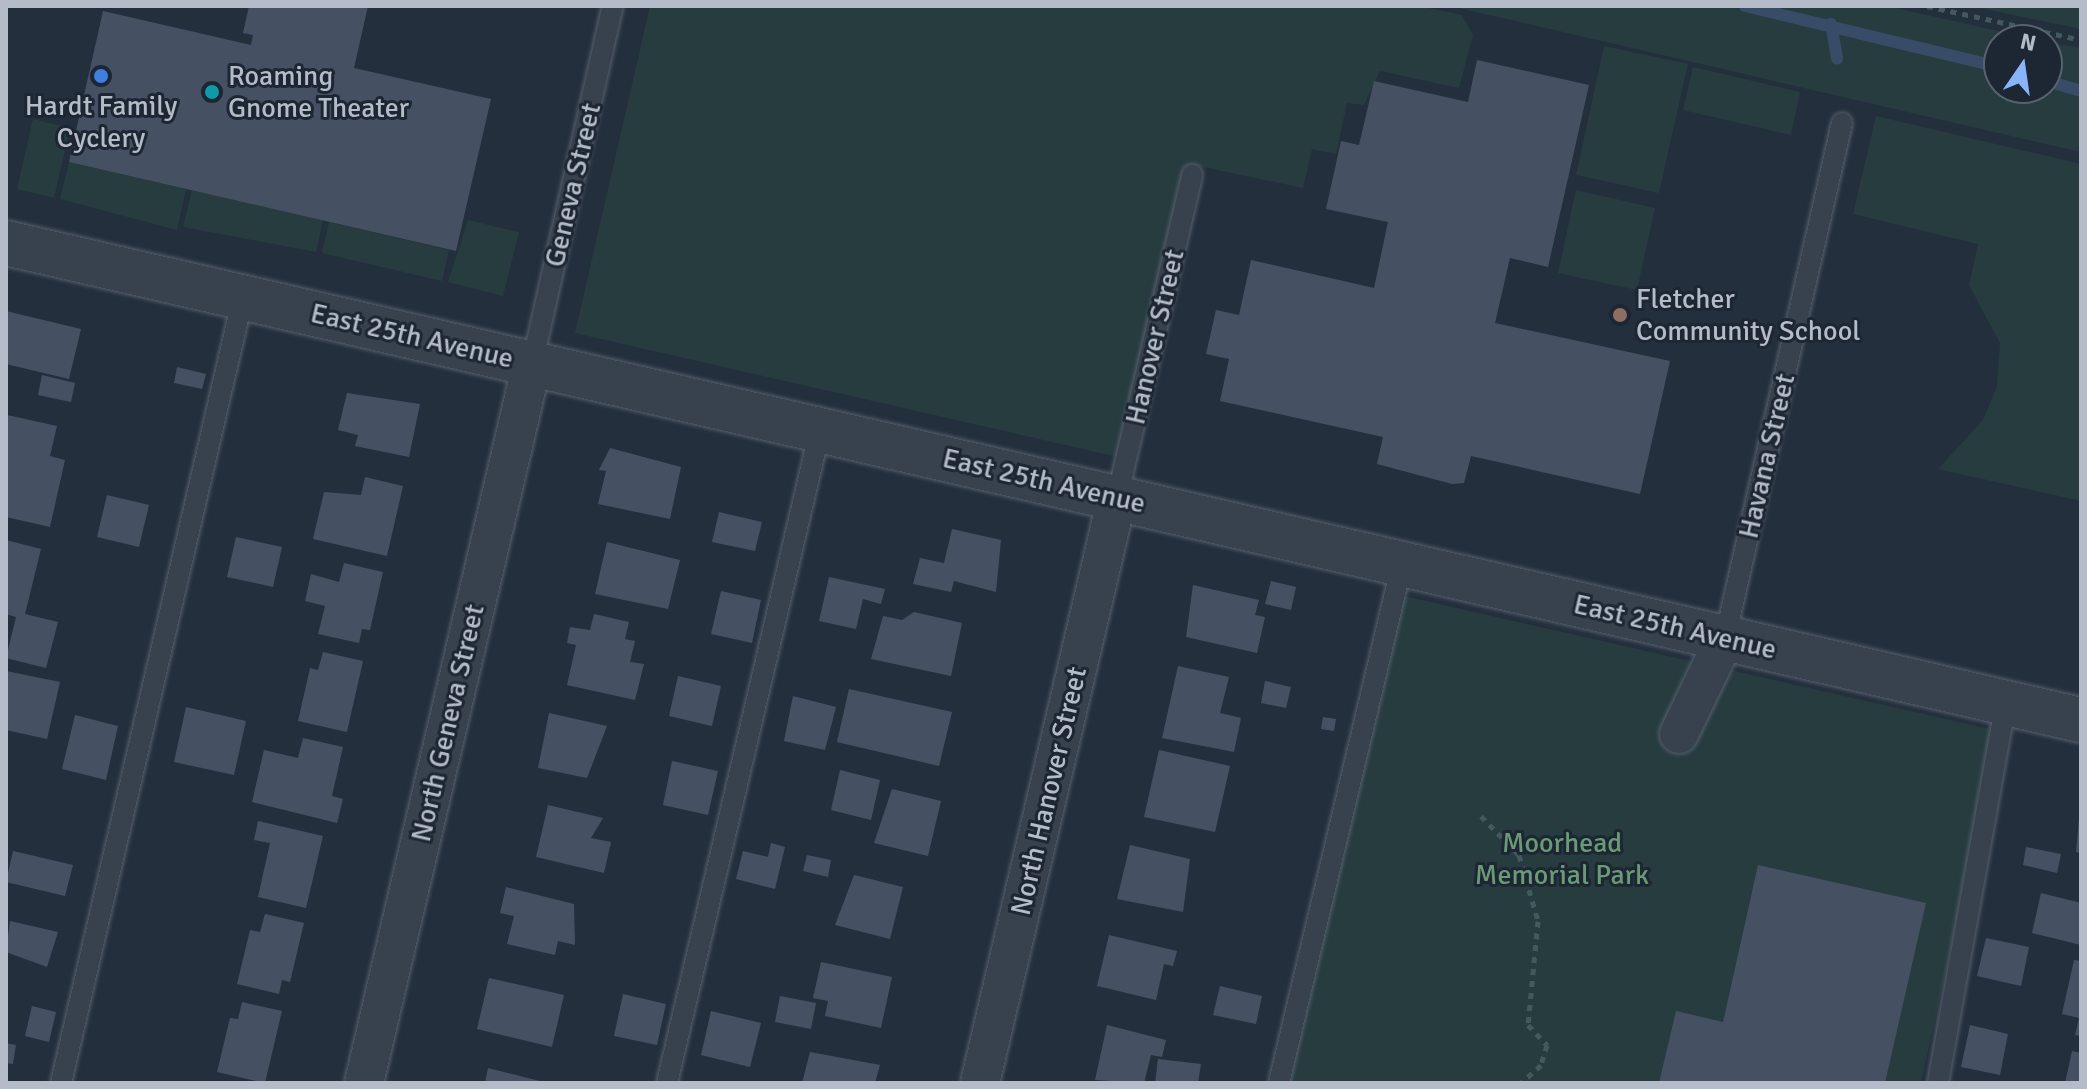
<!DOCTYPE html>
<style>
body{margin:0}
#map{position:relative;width:2087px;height:1089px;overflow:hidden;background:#242f3e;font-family:Signika,sans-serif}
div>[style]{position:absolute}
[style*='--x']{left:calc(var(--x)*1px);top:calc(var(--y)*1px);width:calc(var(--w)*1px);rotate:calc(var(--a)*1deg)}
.green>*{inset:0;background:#263c3f}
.stream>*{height:12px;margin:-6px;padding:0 6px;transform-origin:6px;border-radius:6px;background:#394c67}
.building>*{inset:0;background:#455162}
.path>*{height:5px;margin-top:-2.5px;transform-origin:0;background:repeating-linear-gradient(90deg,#44595c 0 6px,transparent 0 12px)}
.roads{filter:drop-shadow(0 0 2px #565f6c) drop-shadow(0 0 2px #565f6c)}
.service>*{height:20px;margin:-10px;padding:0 10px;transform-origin:10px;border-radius:10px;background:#38414e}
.minor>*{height:38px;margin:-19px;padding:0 19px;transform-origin:19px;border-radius:19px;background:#38414e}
.tertiary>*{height:44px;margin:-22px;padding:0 22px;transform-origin:22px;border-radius:22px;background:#38414e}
.dots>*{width:22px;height:22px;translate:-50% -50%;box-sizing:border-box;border:4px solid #1d2633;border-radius:50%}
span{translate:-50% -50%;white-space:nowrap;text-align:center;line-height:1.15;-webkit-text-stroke:6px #1d2633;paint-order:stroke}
.poi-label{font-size:28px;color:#b4bcc9}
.left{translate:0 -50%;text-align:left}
.street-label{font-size:28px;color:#b4bcc9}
.park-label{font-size:28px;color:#6b9a76}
.frame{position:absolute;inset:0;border:8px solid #b4bcc9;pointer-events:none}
.north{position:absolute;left:1983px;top:24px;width:80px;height:80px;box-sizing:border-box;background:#1d2633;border:2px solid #59626f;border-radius:50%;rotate:13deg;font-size:22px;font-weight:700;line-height:32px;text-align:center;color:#b4bcc9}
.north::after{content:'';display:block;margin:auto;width:28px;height:36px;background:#8ab4f8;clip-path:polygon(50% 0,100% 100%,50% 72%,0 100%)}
</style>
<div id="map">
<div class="green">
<i style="clip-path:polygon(650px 6px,1419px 6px,1462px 15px,1473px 35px,1459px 88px,1380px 71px,1364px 105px,1347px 103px,1336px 154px,1312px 149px,1303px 188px,1194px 165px,1127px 459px,575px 333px)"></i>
<i style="clip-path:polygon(1450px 6px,1887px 6px,2039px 40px,1999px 40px,1999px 88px,2047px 88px,2047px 42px,2081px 48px,2081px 152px)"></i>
<i style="clip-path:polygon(1974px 6px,2081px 6px,2081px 29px,1998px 12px)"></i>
<i style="clip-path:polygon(1604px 46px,1688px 64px,1659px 193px,1576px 175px)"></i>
<i style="clip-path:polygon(1693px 67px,1800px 92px,1791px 135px,1683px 110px)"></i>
<i style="clip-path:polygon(1876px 116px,2081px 164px,2081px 501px,1938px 469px,1983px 420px,1997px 386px,2000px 343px,1969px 285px,1978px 244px,1853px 214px)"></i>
<i style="clip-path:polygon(33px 119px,70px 128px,54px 198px,17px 189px)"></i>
<i style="clip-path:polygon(69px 162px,186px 189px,177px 230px,60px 199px)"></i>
<i style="clip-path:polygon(192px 190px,323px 220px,316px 252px,183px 227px)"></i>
<i style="clip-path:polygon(1576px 190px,1655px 208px,1637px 290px,1558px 273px)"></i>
<i style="clip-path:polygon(468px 220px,519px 232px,503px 296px,448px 282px)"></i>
<i style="clip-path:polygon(329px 222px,449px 250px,442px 281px,322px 253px)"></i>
<i style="clip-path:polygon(1395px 594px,1999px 731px,1921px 1083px,1279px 1083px)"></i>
</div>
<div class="stream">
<i style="--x:1745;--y:6;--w:261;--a:13.5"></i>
<i style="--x:1831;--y:24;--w:35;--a:80"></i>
<i style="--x:2047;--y:81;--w:35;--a:16"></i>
</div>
<div class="building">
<i style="clip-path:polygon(249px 6px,368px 6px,354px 68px,491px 99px,456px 251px,69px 162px,103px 11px,251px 45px,253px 35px,243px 33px)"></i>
<i style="clip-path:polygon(1477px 60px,1589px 85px,1548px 267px,1510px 258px,1495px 323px,1670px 361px,1640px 494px,1471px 456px,1464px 483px,1452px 484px,1377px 464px,1383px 437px,1220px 401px,1229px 359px,1206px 354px,1216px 310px,1239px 315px,1251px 260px,1374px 288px,1388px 222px,1326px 209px,1341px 141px,1359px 145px,1374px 81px,1468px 102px)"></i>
<i style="clip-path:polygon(6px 311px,81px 329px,69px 379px,6px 364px)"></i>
<i style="clip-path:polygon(177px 367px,206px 374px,202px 389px,174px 383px)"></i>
<i style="clip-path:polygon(42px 375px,75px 383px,71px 402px,38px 395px)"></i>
<i style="clip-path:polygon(347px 393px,420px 404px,409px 457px,355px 446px,358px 435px,338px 430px)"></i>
<i style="clip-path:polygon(7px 415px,57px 426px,50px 456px,65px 460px,50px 527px,6px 517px)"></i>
<i style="clip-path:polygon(610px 448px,681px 467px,670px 519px,598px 504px,606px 471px,599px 470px)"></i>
<i style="clip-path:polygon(365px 477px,403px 486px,387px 556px,313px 539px,324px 492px,361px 495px)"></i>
<i style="clip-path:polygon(107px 495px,149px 505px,139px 547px,97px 537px)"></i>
<i style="clip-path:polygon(719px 512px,762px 522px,755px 551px,712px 542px)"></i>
<i style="clip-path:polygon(952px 529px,1001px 540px,996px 592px,954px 581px,951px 592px,913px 584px,920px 558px,944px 563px)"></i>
<i style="clip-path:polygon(236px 537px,282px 547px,273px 587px,227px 577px)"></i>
<i style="clip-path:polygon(6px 540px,41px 549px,25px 614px,58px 622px,46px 668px,6px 658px,16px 617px,6px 614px)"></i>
<i style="clip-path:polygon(607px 542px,680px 560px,668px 609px,595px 594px)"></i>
<i style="clip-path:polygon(344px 563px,383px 572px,370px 630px,362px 629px,359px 643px,318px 634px,325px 606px,305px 601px,311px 574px,339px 582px)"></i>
<i style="clip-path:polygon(829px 577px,885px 589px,881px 604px,863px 599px,856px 629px,819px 621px)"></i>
<i style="clip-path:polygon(1271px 581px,1296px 587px,1291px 610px,1265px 604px)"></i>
<i style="clip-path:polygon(1193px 585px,1259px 600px,1255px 615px,1265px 617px,1257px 653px,1186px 637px)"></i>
<i style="clip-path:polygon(721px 591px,761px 600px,752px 643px,711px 634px)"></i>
<i style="clip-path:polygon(914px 612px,962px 623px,951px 676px,871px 659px,883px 616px,902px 620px)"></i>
<i style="clip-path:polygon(594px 614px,629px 622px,625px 639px,635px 641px,630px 662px,644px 664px,635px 700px,567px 685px,576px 645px,567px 643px,570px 627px,590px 630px)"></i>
<i style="clip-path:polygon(323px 652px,363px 661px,347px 732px,298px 721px,310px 668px,318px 670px)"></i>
<i style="clip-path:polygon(1178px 666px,1229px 677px,1220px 713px,1241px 718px,1234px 752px,1162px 738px)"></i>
<i style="clip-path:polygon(6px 671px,60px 682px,47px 739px,6px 730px)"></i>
<i style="clip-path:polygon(678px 676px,721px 686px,712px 726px,669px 716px)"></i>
<i style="clip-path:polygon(1265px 681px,1291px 687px,1286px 708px,1261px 703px)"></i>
<i style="clip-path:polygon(849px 689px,952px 712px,939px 766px,837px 742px)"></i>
<i style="clip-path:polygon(793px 696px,836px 707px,825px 750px,784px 741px)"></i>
<i style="clip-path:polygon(186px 707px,246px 721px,234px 775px,174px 762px)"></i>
<i style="clip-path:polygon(549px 713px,607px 726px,587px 778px,538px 768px)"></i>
<i style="clip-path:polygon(75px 715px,118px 726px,106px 780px,62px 769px)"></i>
<i style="clip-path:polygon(1323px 717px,1336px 719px,1334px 731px,1321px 729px)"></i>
<i style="clip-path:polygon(303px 738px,343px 747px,332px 796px,343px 799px,337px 823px,252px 802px,264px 750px,298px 758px)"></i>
<i style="clip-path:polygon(1159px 750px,1230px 766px,1215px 832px,1144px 817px)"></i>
<i style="clip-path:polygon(672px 761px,718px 771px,708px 815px,663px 805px)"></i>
<i style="clip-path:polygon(840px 770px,880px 780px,871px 820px,831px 810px)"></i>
<i style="clip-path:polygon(892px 789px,941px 801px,928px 856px,874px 843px)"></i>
<i style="clip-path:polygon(548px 805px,603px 818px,591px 838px,611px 842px,604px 873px,536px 857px)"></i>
<i style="clip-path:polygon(2079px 819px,2081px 820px,2081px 853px,2076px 852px)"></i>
<i style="clip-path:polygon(258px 821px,323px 836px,306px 908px,258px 897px,270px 843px,254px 840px)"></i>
<i style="clip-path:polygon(771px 843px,785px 847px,775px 889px,736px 879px,743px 851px,768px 857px)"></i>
<i style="clip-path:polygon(1130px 845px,1190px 859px,1183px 912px,1117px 899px)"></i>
<i style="clip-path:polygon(2026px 847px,2061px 854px,2057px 873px,2023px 865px)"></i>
<i style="clip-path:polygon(13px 851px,73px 865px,65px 896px,6px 882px)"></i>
<i style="clip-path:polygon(807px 855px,831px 860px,828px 877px,803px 871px)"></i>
<i style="clip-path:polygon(1758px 865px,1926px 903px,1885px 1083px,1659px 1083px,1676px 1011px,1723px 1022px)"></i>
<i style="clip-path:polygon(854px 875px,903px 887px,890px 939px,835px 925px)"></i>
<i style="clip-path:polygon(506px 887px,574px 904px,575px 945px,558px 941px,555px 955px,507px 944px,514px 916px,500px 913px)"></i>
<i style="clip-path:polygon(2041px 893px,2081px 903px,2081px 945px,2032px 933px)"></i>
<i style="clip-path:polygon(265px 914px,304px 923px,290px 982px,282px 980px,279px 994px,237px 984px,250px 930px,260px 932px)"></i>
<i style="clip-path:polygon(10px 921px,58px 932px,47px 967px,6px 952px)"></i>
<i style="clip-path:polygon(1109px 935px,1177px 951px,1173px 966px,1164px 964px,1156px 1000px,1097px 986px)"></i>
<i style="clip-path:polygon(1986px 938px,2029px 947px,2021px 986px,1977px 976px)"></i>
<i style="clip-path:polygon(2074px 960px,2081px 961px,2081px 1036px,2075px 1035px,2079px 1018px,2062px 1014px)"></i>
<i style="clip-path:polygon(821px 962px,892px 977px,881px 1028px,825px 1016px,828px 1001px,813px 998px)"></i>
<i style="clip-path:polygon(489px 978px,564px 995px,552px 1047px,477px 1029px)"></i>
<i style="clip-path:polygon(1220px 986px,1262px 996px,1256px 1024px,1213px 1015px)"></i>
<i style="clip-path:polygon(623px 994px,666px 1004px,657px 1045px,614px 1036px)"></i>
<i style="clip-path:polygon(780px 996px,816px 1003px,811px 1029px,775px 1022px)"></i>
<i style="clip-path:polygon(242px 1002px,282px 1011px,265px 1083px,217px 1072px,230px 1018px,238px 1019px)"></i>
<i style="clip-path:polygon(32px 1006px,56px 1012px,49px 1042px,25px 1036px)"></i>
<i style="clip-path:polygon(711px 1011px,761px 1023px,750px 1067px,701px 1055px)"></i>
<i style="clip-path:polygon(1107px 1025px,1166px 1040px,1162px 1057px,1151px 1055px,1144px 1083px,1095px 1080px)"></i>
<i style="clip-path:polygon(1970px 1025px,2008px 1034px,2000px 1075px,1961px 1067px)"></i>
<i style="clip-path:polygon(6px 1043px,16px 1045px,13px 1064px,6px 1063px)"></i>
<i style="clip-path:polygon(2072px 1051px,2081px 1053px,2081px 1083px,2065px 1083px)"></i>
<i style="clip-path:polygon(810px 1052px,880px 1065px,875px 1083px,802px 1083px)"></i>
<i style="clip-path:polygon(1158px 1059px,1201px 1064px,1198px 1083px,1155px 1083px)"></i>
<i style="clip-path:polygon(488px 1068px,544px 1082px,543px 1083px,485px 1083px)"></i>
</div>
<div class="path">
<i style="--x:1927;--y:6;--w:158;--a:12.4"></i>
<i style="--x:1481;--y:816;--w:54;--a:45.7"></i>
<i style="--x:1519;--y:855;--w:69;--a:73.9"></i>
<i style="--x:1538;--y:921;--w:104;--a:95.5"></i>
<i style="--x:1528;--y:1025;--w:28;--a:46"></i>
<i style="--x:1547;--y:1045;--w:21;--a:107"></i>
<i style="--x:1541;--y:1065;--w:27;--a:138"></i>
</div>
<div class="roads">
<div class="service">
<i style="--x:532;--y:364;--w:367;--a:-77.3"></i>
<i style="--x:1117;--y:498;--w:332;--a:-76.9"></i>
<i style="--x:1725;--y:638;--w:528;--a:-77.2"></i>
<i style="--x:61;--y:1083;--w:807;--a:-76.96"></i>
<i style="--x:667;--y:1083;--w:671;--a:-76.81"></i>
<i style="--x:1279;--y:1083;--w:533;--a:-76.67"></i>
<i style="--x:1938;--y:1083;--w:386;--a:-79.9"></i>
</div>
<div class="minor">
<i style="--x:1679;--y:734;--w:106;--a:-64.4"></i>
<i style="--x:364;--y:1083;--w:738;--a:-76.85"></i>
<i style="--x:980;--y:1083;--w:601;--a:-76.82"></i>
</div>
<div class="tertiary">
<i style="--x:6;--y:243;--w:2129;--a:12.95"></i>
</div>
</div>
<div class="dots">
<i style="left:101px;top:76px;background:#3f7fe0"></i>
<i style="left:212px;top:92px;background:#0f9aa8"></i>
<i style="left:1620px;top:315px;background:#8d6e63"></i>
</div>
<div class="poi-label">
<span class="left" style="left:228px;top:92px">Roaming<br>Gnome Theater</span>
<span style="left:101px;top:122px">Hardt Family<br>Cyclery</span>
<span class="left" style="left:1636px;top:315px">Fletcher<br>Community School</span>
</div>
<div class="street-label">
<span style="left:573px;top:185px;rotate:-77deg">Geneva Street</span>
<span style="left:412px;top:336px;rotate:13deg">East 25th Avenue</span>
<span style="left:1155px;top:337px;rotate:-77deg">Hanover Street</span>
<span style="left:1767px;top:456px;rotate:-77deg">Havana Street</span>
<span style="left:1044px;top:481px;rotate:13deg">East 25th Avenue</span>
<span style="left:1675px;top:627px;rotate:13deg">East 25th Avenue</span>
<span style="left:448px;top:723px;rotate:-77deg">North Geneva Street</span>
<span style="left:1049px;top:791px;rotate:-77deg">North Hanover Street</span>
</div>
<div class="park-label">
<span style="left:1562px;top:859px">Moorhead<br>Memorial Park</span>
</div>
<div class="frame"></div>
<div class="north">N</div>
</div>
